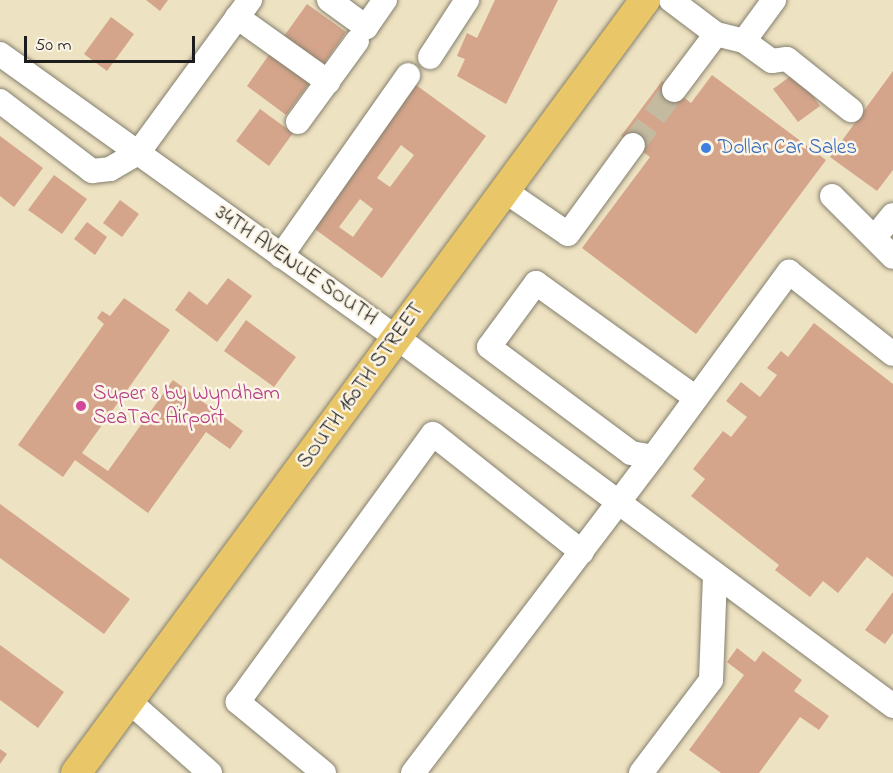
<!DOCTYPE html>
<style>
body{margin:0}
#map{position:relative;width:893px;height:773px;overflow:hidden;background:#ede2c1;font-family:"Indie Flower",sans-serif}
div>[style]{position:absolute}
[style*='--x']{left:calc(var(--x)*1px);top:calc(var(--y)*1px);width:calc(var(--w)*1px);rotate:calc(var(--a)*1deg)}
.building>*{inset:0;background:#d4a58b}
.minor-tunnel>*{height:24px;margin-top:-12px;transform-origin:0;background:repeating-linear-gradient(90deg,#c3baa0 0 24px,transparent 0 36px)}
.roads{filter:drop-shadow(0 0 2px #847f6e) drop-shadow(0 0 2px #847f6e)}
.minor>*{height:24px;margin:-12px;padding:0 12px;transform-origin:12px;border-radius:12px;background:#fff}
.major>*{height:30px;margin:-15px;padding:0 15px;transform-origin:15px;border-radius:15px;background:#e9c769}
.dots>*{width:16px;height:16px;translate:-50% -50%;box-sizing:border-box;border:3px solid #fcf5e5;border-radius:50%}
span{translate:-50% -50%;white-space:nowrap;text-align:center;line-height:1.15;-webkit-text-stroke:5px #fcf5e5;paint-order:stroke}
.shop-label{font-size:21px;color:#366cbe}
.left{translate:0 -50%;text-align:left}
.street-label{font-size:21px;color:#1c1c1c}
.hotel-label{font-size:21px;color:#b23c85}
.scale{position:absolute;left:24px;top:36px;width:171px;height:27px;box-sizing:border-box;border:3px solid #1c1c1c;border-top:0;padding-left:8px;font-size:18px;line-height:21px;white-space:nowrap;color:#1c1c1c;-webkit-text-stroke:4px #fcf5e5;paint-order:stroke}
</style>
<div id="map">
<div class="building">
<i style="clip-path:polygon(146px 0,168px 0,160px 11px)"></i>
<i style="clip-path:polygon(495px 0,558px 0,506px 104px,457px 76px,465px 59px,457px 56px,467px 33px,477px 38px)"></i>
<i style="clip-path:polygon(307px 4px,346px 32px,321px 68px,282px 39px)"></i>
<i style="clip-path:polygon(111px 17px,134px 34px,107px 71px,84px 54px)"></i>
<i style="clip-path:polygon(271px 52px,311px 81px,286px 115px,247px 86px)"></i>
<i style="clip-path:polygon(893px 71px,893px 170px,877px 191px,830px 157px)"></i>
<i style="clip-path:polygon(796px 72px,820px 106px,798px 122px,773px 89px)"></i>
<i style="clip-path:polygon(712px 75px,826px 160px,696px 334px,582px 248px,650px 157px,621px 136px,662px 81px,691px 103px)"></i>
<i style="clip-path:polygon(evenodd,416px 85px,486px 136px,382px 278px,312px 227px,416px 85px,401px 145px,414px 155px,390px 187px,377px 178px,401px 145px,416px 85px,360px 199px,373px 209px,353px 237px,339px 227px,360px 199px)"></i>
<i style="clip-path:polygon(260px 109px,293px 133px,269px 166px,236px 141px)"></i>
<i style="clip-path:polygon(0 136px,43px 168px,14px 207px,0 196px)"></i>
<i style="clip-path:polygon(54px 175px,87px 199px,62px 234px,28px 210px)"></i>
<i style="clip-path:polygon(120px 200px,139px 214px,122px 237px,103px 223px)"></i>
<i style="clip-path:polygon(87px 222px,107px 237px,95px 255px,74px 239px)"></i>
<i style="clip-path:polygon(228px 278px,252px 296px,217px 342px,175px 310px,189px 291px,207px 305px)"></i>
<i style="clip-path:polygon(124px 298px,170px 330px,82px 453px,108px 471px,173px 380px,243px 431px,230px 449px,206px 432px,148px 513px,75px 460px,63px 477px,18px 445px,104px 324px,97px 318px,102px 311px,110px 316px)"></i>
<i style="clip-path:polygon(246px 320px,296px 357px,274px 387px,224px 351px)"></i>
<i style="clip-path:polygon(814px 323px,893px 384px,893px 577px,867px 557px,838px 593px,823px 581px,810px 597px,775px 570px,779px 565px,691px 496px,705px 479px,693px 469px,723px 431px,731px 437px,747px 417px,726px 401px,741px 382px,760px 397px,777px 375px,767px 368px,781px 351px,788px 357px)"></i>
<i style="clip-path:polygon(0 504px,130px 599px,104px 634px,0 558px)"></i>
<i style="clip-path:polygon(893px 592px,893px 633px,885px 644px,865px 630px)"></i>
<i style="clip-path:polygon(0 645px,64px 692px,38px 728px,0 700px)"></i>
<i style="clip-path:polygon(737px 648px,755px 662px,763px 651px,802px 680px,794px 691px,829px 716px,819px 730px,800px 717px,759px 773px,721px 773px,689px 750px,744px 675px,727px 662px)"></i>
<i style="clip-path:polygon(0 749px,7px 754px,0 764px)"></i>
</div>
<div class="minor-tunnel">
<i style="--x:633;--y:145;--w:69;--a:-53.3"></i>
</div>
<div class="roads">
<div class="minor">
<i style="--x:329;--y:0;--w:46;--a:36.1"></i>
<i style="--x:366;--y:27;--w:33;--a:-55"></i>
<i style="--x:671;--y:0;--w:56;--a:37.1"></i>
<i style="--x:237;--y:17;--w:112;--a:35.5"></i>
<i style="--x:744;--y:41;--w:34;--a:36"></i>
<i style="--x:772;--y:61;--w:15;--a:-8"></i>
<i style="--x:787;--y:59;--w:82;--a:38.6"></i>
<i style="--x:0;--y:54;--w:487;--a:35.6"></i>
<i style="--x:396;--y:337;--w:619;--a:36.59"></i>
<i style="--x:430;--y:57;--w:68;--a:-57"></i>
<i style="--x:674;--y:90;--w:70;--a:-53.1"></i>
<i style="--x:716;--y:34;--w:29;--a:14"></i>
<i style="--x:744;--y:41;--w:51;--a:-53.8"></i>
<i style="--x:0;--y:101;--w:116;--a:37.3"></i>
<i style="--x:92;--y:171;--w:18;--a:-6"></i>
<i style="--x:110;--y:169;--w:32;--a:-30"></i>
<i style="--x:138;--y:153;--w:190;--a:-53.8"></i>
<i style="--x:298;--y:122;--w:100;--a:-53.9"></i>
<i style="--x:505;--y:191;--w:76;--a:34.3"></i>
<i style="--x:568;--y:234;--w:110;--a:-53.9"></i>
<i style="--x:832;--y:196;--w:86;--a:45"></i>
<i style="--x:875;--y:237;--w:28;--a:-51"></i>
<i style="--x:281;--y:256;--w:221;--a:-54.9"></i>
<i style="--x:696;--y:398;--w:197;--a:-144.3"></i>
<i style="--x:536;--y:283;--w:79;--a:126.3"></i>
<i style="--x:489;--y:347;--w:177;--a:36.7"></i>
<i style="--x:631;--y:453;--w:22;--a:10"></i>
<i style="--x:653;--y:457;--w:230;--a:-53.7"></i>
<i style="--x:789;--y:272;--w:132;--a:38.3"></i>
<i style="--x:130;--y:702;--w:107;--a:41.6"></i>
<i style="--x:324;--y:773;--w:112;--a:-140.5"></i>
<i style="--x:238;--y:702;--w:331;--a:-54"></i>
<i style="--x:433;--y:434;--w:190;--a:38.4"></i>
<i style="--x:413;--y:773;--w:397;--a:-52.8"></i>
<i style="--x:641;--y:773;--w:116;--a:-53"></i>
<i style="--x:711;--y:680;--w:104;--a:-87.8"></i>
</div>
<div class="major">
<i style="--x:76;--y:773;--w:960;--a:-53.64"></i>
</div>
</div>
<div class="dots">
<i style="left:706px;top:148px;background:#3f7fe0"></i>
<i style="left:81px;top:406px;background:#d1479c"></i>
</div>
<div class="shop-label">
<span class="left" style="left:718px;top:148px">Dollar Car Sales</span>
</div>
<div class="street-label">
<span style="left:296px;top:266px;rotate:35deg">34TH AVENUE SOUTH</span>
<span style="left:361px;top:386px;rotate:-54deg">SOUTH 160TH STREET</span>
</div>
<div class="hotel-label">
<span class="left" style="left:93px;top:406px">Super 8 by Wyndham<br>SeaTac Airport</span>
</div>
<div class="scale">50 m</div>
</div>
